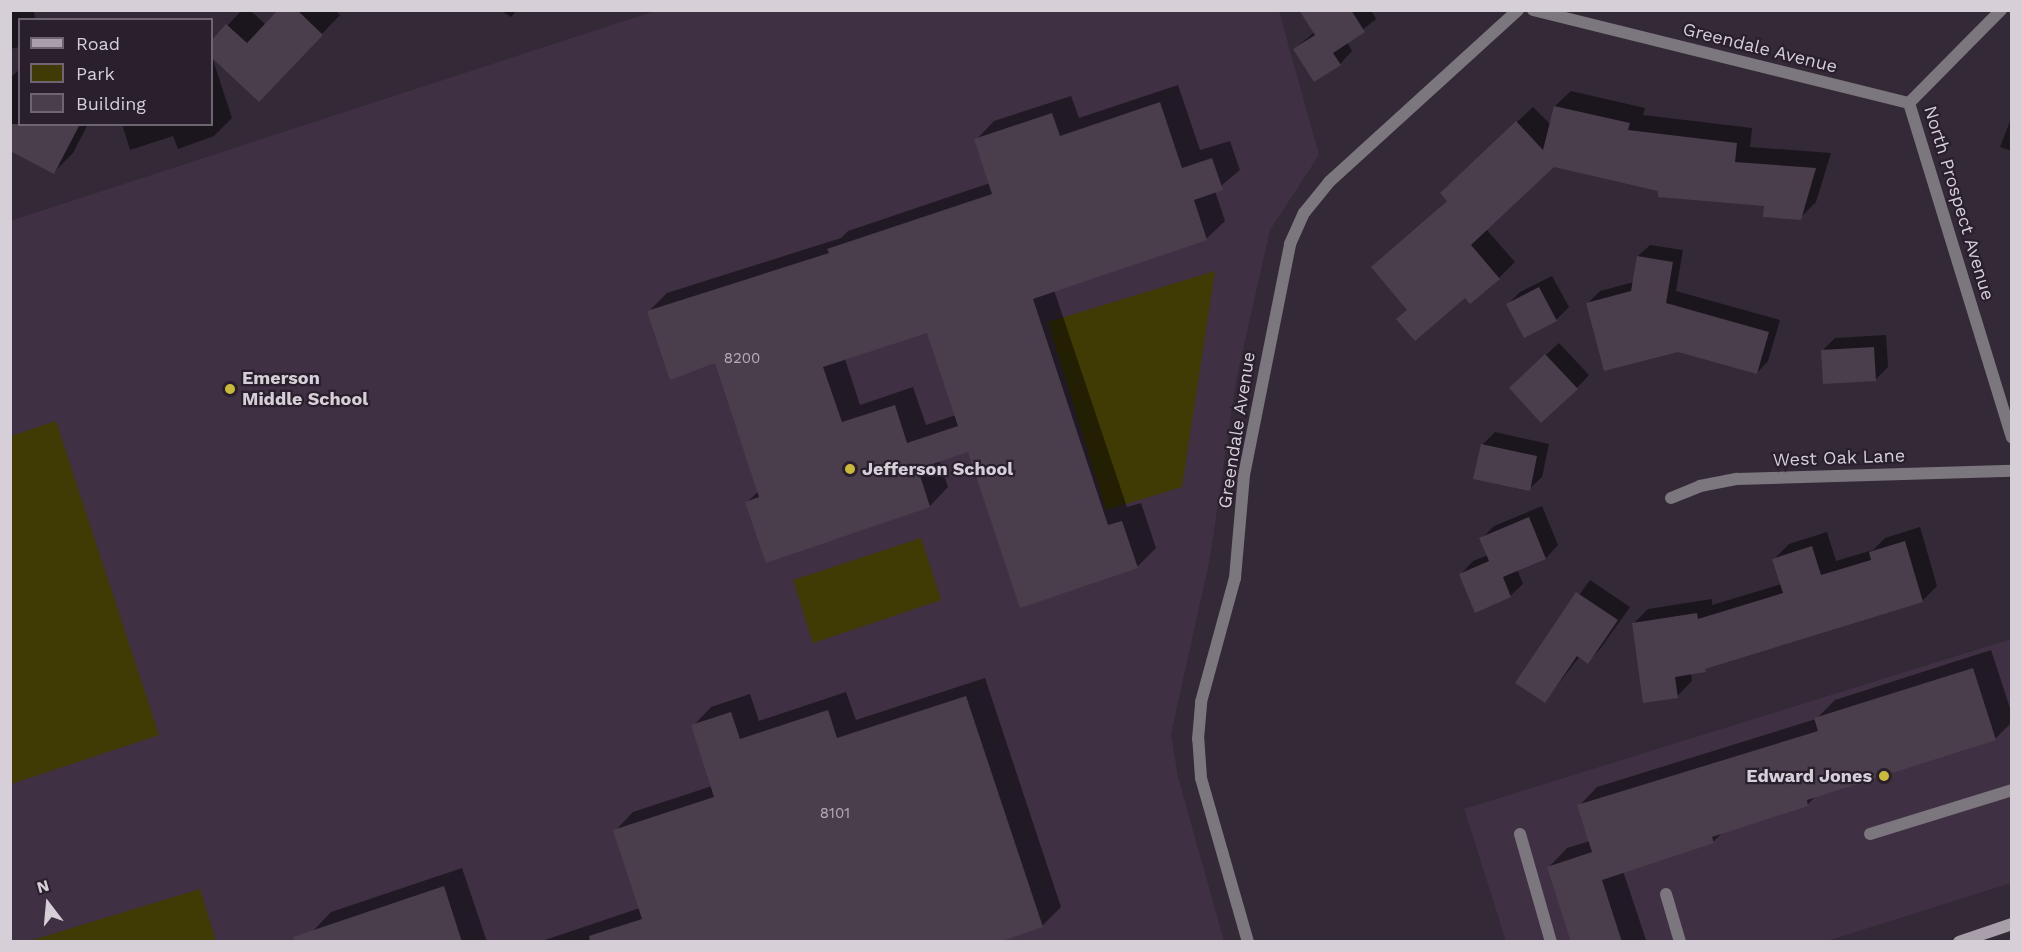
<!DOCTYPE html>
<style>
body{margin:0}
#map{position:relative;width:2022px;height:952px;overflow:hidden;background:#342937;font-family:"Work Sans",sans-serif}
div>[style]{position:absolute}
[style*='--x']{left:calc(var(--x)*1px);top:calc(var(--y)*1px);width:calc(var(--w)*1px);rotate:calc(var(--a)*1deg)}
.built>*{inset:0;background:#3f3043}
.green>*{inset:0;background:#403a04}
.shadow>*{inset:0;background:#0007}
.building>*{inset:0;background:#4a3e4d}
.service>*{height:12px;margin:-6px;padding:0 6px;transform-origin:6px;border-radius:6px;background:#7c767e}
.minor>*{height:12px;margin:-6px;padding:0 6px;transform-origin:6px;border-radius:6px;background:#7c767e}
.secondary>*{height:12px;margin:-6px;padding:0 6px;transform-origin:6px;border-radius:6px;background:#a99fab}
.dots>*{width:16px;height:16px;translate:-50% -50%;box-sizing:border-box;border:3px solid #2a1f2d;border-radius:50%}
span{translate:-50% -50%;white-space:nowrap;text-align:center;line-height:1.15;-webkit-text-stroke:4.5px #2a1f2d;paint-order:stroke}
.number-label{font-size:15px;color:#b3abb5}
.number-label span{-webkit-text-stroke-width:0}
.street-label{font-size:18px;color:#d6cfd8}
.poi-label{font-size:18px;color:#d6cfd8;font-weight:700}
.left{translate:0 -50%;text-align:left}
.right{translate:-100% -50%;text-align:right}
.frame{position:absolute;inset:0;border:12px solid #d6cfd8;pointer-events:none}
.legend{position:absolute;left:18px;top:18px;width:195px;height:108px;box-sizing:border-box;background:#2a1f2d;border:2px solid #6f6571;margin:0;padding:8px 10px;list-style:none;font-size:18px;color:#d6cfd8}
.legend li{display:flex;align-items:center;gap:12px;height:30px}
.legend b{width:30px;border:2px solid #6f6571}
.north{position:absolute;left:18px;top:874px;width:60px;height:60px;-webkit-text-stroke:4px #2a1f2d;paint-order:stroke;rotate:344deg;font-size:16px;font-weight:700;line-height:24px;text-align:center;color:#d6cfd8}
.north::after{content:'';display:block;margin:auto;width:21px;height:27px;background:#d6cfd8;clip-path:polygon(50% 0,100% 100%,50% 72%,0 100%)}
</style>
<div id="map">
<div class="built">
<i style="clip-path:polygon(655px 11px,1279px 11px,1319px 155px,1270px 230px,1236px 381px,1210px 558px,1171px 734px,1178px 777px,1224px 941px,11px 941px,10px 221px)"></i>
<i style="clip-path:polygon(2011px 639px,2011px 883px,1827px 941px,1506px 941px,1464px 809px)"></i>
</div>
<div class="green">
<i style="clip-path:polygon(1215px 271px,1182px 487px,1106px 510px,1048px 322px)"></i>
<i style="clip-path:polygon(56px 421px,159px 735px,11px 784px,11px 436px)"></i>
<i style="clip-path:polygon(921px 538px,941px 600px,813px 643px,793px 580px)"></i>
<i style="clip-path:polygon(200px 889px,216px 941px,29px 941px)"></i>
</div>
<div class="shadow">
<i style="clip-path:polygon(10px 10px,33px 10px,36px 20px,20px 20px,20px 47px,10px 49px)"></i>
<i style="clip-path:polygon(242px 10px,250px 10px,266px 25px,280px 10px,335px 10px,340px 15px,277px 81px,212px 57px,232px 118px,214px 136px,178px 149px,173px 136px,130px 150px,122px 124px,212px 124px,212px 42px)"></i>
<i style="clip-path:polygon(500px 10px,517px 10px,511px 17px)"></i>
<i style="clip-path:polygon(1301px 10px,1371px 10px,1376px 19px,1347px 42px,1352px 51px,1340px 64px,1294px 49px,1315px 32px)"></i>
<i style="clip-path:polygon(20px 69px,20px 124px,88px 124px,73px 153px,54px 172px,10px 149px,10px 78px)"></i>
<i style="clip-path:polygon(evenodd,1178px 85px,1200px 150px,1230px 141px,1240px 170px,1215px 191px,1225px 221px,1206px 239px,1054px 290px,1127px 507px,1141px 503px,1156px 548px,1137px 567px,969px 450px,939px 460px,948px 487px,930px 506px,767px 561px,747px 502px,759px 491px,716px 361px,648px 312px,667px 293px,841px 238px,848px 231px,990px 183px,976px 140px,994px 121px,1071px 96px,1079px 118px,1178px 85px,928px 331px,956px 415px,926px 425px,913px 387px,860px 405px,845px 359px,928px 331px)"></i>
<i style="clip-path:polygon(1571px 91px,1645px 108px,1643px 115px,1752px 128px,1750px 147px,1831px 153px,1816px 202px,1800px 218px,1766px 205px,1660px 190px,1553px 165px,1486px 229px,1515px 262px,1499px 278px,1465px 296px,1409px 309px,1373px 267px,1448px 200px,1458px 177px,1533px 107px,1551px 125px,1555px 106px)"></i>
<i style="clip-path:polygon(2012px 116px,2012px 151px,2000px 147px)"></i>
<i style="clip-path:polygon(1650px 245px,1683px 250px,1676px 291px,1780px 320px,1768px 361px,1757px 373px,1588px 303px,1600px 291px,1634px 282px,1638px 256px)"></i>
<i style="clip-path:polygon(1552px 276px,1569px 307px,1556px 320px,1507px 305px,1520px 292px)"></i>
<i style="clip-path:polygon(1886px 335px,1888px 367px,1875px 380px,1822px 351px,1835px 338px)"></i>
<i style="clip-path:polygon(1559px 343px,1589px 375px,1577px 388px,1523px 376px)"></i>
<i style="clip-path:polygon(1495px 432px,1549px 444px,1542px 477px,1529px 489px,1482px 445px)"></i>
<i style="clip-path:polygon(1542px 506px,1558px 545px,1546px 558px,1517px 569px,1523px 584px,1510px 596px,1461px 574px,1473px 561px,1488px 555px,1481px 539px,1494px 526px)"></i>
<i style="clip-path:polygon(1920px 527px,1937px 586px,1922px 601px,1691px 673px,1692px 681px,1677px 696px,1633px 624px,1648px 609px,1712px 599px,1712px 605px,1782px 584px,1774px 559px,1789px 544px,1827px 532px,1836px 561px,1873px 550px,1885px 538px)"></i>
<i style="clip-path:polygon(1590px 580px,1630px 607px,1600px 649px,1588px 662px,1580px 656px,1545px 701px,1517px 682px)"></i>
<i style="clip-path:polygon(1991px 650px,2012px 714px,2012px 722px,1995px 739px,1817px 795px,1808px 804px,1724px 831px,1713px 842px,1623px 871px,1646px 940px,1573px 942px,1549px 867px,1567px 848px,1590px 841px,1579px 806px,1597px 787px,1816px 719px,1835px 700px)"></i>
<i style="clip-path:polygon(985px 678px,1061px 907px,1042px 926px,994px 942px,539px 942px,640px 908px,615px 831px,633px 812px,712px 786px,693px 726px,711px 707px,750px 694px,759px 721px,846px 692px,856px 720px)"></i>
<i style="clip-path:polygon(462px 868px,487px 942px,316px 942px,313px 931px,331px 912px)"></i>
</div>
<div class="building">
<i style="clip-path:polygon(278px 10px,297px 10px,323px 35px,259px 102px,212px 58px,212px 40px,226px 24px,247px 43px)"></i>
<i style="clip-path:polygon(1299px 10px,1351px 10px,1365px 32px,1333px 53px,1341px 65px,1314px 82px,1293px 49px,1315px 35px)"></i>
<i style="clip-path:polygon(evenodd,1160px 102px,1182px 168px,1212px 158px,1223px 190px,1194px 200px,1207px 240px,1033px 299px,1108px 525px,1122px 521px,1138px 568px,1020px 608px,968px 452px,918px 469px,930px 507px,766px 563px,745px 502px,759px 497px,715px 363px,670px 380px,647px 311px,829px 253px,827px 249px,992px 194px,974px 139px,1052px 113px,1060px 136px,1160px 102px,927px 333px,958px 426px,907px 443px,895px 405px,842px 422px,823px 367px,927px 333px)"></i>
<i style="clip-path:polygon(1554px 106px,1630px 123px,1628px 130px,1737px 143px,1735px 162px,1816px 168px,1801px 220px,1763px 217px,1764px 206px,1658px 197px,1658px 191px,1554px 167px,1471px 245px,1500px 279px,1470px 304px,1465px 298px,1415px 341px,1396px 319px,1407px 310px,1371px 267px,1447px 201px,1440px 193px,1516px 121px,1543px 150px)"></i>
<i style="clip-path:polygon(10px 124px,80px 124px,54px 174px,10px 151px)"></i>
<i style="clip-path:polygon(1637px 256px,1673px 262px,1666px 303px,1769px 332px,1757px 374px,1678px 352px,1604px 371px,1586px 303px,1631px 291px)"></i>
<i style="clip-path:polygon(1539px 287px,1557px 321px,1524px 338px,1506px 304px)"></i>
<i style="clip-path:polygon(1874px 347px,1876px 381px,1823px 384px,1821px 350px)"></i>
<i style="clip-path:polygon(1545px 354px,1578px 389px,1541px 423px,1509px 388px)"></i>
<i style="clip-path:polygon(1481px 444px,1537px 456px,1530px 491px,1473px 479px)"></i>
<i style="clip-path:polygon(1529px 517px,1546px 559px,1503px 577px,1511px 597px,1475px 613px,1459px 574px,1489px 561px,1479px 538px)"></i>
<i style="clip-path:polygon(1905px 541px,1923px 602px,1705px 669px,1706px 672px,1675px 677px,1678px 698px,1643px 703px,1632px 623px,1697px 613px,1698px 619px,1783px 593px,1772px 559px,1812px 546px,1821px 575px,1871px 560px,1869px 552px)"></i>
<i style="clip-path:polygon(1576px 592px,1618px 620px,1588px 664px,1577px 656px,1545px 703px,1515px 683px)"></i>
<i style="clip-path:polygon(1973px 668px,1996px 740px,1807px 800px,1808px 806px,1712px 837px,1714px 843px,1602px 880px,1622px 942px,1571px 942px,1547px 867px,1592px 852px,1577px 805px,1818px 731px,1814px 718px)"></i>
<i style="clip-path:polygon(966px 696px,1043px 927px,999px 942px,590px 942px,589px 936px,642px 919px,613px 830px,714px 797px,691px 725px,731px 712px,740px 739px,828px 710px,837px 738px)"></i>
<i style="clip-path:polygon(444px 886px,462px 942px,294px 942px,293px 937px)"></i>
</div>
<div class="service">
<i style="--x:1520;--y:834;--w:112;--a:74"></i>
<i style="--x:1870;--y:834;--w:149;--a:-17.2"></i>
<i style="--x:1666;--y:894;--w:50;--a:73.7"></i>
</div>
<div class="minor">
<i style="--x:1533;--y:10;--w:387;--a:13.9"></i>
<i style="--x:1909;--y:103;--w:350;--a:72.9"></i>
<i style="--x:1909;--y:103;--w:131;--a:-45.3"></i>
<i style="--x:1671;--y:498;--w:31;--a:-22"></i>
<i style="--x:1700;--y:486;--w:38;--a:-11"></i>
<i style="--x:1737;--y:479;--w:275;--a:-1.7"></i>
<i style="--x:1248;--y:942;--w:171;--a:-106"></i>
<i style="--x:1201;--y:778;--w:39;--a:-94"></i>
<i style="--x:1198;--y:739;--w:37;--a:-85"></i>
<i style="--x:1201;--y:702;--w:129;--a:-74.7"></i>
<i style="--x:1235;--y:578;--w:103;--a:-85"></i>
<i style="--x:1244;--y:475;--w:236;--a:-78.7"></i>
<i style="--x:1290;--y:244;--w:34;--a:-66"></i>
<i style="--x:1304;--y:213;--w:40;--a:-51"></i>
<i style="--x:1329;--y:182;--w:256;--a:-42.3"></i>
</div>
<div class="secondary">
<i style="--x:1959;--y:942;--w:56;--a:-18.8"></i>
</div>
<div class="dots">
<i style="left:230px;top:389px;background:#caba3a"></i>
<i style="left:850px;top:469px;background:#caba3a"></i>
<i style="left:1884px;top:776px;background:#caba3a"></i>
</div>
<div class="number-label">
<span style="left:742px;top:359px">8200</span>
<span style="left:835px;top:814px">8101</span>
</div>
<div class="street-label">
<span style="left:1760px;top:48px;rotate:14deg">Greendale Avenue</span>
<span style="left:1959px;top:203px;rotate:73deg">North Prospect Avenue</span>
<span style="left:1237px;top:430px;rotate:-81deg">Greendale Avenue</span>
<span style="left:1839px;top:458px;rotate:-2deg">West Oak Lane</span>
</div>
<div class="poi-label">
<span class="left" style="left:242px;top:389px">Emerson<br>Middle School</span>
<span class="left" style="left:862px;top:469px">Jefferson School</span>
<span class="right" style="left:1872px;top:776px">Edward Jones</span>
</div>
<div class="frame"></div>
<ul class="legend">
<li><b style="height:8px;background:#a99fab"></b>Road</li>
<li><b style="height:16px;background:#403a04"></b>Park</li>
<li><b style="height:16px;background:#4a3e4d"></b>Building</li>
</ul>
<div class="north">N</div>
</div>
